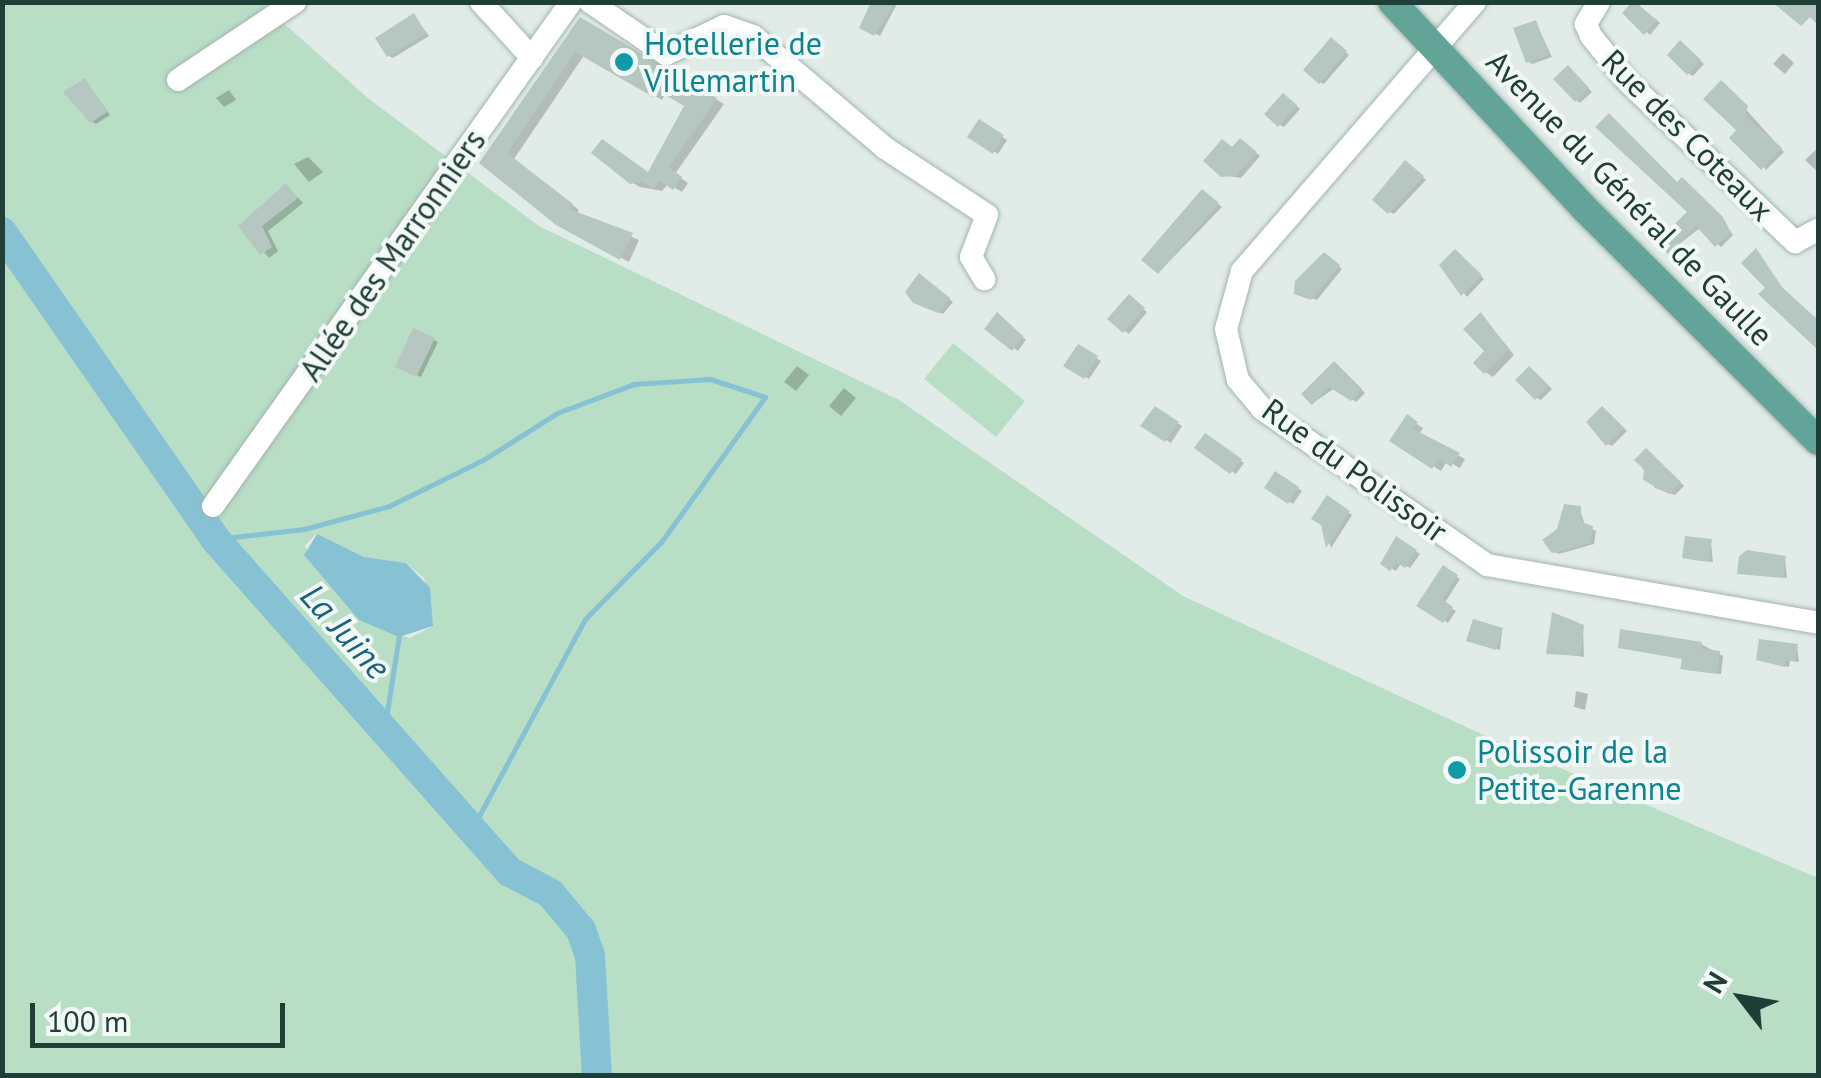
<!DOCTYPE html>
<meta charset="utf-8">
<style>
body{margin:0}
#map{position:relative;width:1821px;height:1078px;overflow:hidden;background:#e1ece8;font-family:"PT Sans",sans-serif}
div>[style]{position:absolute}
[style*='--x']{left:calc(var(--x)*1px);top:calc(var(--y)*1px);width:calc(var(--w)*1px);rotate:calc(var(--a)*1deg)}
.green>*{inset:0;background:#b9dec6}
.water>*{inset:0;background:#86c1d4}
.shadow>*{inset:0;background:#0003}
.stream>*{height:5px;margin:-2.5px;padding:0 2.5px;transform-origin:2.5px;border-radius:2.5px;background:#86c1d4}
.river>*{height:30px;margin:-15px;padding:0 15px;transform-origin:15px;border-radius:15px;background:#86c1d4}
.building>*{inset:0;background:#b6c7c1}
.roads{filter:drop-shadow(0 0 2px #a3b4b0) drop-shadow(0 0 2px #a3b4b0)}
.minor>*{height:22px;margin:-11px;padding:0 11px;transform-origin:11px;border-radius:11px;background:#fff}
.major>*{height:28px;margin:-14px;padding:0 14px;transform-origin:14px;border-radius:14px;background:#63a499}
.dots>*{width:28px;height:28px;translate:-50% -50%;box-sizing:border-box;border:5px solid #f1f8f6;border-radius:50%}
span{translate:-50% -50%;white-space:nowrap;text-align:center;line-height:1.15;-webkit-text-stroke:8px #f1f8f6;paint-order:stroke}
.culture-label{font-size:32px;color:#0d838f}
.left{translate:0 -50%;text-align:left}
.street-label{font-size:32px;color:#203e38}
.water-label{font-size:35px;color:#18627c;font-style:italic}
.frame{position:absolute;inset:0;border:5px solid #203e38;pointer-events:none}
.north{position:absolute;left:1691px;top:948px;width:100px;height:100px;-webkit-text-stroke:8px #f1f8f6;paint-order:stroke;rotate:301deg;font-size:28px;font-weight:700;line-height:40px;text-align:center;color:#203e38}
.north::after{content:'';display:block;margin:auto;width:35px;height:45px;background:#203e38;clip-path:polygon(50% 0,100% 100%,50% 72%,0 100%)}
.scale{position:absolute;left:30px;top:1003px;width:255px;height:45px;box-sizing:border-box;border:5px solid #203e38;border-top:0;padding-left:12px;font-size:30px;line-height:35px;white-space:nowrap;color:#203e38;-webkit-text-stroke:8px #f1f8f6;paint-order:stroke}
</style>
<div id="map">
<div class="green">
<i style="clip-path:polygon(evenodd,2px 3px,261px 3px,369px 99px,539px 226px,899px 400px,1183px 596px,1490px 738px,1818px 878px,1818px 1075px,3px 1075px,2px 3px,316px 534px,364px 557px,406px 563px,424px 578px,433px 626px,410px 638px,359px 620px,305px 546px,316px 534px)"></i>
<i style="clip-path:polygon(953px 343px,1025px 401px,996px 437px,924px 379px)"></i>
</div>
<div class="water">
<i style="clip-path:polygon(317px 534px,364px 557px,406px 563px,430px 588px,433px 626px,399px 637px,359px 620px,304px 555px)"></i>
</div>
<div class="shadow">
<i style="clip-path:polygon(874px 2px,898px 2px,880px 36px,863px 27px)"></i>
<i style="clip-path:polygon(1635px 2px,1660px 23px,1650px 35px,1626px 13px)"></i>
<i style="clip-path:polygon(414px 16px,429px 36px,393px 58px,389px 56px)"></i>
<i style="clip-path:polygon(580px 20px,724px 104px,675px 174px,688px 183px,682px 192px,668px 184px,662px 191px,640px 187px,631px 182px,649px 175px,687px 105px,666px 92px,662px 100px,585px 54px,514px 159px,579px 210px,576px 215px,639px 240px,629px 262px,558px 223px,482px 162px)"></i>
<i style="clip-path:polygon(1536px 23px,1552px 57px,1532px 64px,1528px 61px)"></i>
<i style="clip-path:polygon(1335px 42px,1349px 55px,1324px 84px,1320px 82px)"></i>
<i style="clip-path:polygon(1685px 46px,1704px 64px,1693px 76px,1688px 73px)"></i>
<i style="clip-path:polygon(1783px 53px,1794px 63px,1785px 74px,1773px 64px)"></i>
<i style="clip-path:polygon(1572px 71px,1592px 92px,1580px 103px,1576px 100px)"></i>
<i style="clip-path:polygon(85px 81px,110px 115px,96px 124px,91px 121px)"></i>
<i style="clip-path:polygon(1725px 86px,1784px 152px,1766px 170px,1739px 130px)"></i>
<i style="clip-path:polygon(229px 90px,236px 100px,224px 107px,216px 98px)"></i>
<i style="clip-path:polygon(1288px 98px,1300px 109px,1284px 127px,1280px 125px)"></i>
<i style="clip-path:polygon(980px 122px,1007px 140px,998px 154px,970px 137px)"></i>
<i style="clip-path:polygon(1245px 144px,1260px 156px,1241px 178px,1223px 175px,1233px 150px)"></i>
<i style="clip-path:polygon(1818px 148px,1818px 172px,1805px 160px)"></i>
<i style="clip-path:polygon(308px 157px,323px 172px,309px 182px,294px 164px)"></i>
<i style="clip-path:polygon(1410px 166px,1426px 180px,1394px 214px,1390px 212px)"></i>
<i style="clip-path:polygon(1678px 185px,1713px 208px,1733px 235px,1721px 247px,1700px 228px,1669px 252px,1690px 212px)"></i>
<i style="clip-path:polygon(287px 186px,303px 203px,268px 231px,278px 251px,269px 258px,242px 227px)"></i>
<i style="clip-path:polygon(1207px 195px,1222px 207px,1159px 272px)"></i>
<i style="clip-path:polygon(1460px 254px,1484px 279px,1467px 297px,1442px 265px)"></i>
<i style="clip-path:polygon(1329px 258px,1342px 269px,1317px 300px,1301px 295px)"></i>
<i style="clip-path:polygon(924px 279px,953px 302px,943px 314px,920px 305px)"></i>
<i style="clip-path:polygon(1133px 300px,1147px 312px,1129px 334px,1110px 319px)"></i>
<i style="clip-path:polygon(1482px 315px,1514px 355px,1493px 377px,1485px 372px)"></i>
<i style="clip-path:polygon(1001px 317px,1026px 340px,1018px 351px,1014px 348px)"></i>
<i style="clip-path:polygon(414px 331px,438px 342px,421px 377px,398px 366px)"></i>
<i style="clip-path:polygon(1078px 347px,1101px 361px,1089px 379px,1067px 365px)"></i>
<i style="clip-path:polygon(797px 366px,809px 375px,796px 391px,784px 382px)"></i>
<i style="clip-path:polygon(1339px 367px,1365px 393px,1356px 402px,1335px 388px,1313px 403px)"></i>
<i style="clip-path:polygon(1534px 371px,1552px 389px,1541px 400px,1537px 398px)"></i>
<i style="clip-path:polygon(844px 388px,856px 398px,841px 416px,829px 406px)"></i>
<i style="clip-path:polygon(1155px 409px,1182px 426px,1171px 443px,1144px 426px)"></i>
<i style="clip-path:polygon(1607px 411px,1627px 431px,1612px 446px,1608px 444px)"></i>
<i style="clip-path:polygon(1407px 418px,1423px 428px,1419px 434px,1465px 459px,1460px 468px,1447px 461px,1441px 471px,1393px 440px)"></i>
<i style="clip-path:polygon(1206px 437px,1244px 463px,1236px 474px,1198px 447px)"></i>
<i style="clip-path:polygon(1651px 453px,1684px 486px,1675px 495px,1655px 488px,1637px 460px)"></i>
<i style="clip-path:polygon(1276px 474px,1302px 491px,1293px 504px,1268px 487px)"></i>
<i style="clip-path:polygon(1327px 499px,1352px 515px,1331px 548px,1323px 524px)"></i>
<i style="clip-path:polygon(1580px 509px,1585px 526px,1596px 531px,1594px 544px,1559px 554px,1554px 552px)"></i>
<i style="clip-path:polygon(1397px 540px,1420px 554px,1410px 568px,1401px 563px,1396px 571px,1383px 563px)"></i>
<i style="clip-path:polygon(1711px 542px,1713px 562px,1689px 559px)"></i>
<i style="clip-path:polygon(1785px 559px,1787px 578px,1740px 573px)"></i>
<i style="clip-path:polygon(1443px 568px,1460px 579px,1444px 604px,1456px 611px,1448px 623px,1419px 606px)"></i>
<i style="clip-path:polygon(1583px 627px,1584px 657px,1549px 652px)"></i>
<i style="clip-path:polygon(1502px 630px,1500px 650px,1473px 642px)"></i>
<i style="clip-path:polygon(1701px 644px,1723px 656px,1721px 674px,1687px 670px,1684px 659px)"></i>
<i style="clip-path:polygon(1797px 646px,1799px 662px,1790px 661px,1789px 667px,1763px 661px)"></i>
<i style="clip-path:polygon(1576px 691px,1588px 694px,1585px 710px,1574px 707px)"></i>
</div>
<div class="stream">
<i style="--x:215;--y:539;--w:90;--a:-6.4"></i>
<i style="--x:304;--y:529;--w:88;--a:-15.1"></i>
<i style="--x:389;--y:506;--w:105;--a:-26.1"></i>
<i style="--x:483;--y:460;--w:88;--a:-32.4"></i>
<i style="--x:557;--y:413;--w:82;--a:-20.6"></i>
<i style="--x:634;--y:384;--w:76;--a:-3.8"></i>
<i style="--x:710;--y:379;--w:58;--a:18.1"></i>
<i style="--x:765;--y:397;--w:177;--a:125.6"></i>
<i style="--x:662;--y:541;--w:110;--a:134.6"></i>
<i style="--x:585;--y:619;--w:238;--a:118.3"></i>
<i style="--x:384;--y:731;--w:97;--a:-81.1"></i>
</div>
<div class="river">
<i style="--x:2;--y:232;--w:374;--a:55.2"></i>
<i style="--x:215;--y:539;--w:445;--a:48.5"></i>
<i style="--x:510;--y:872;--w:45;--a:27.7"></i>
<i style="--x:550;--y:893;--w:48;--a:50"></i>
<i style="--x:581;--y:930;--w:28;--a:71"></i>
<i style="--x:590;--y:956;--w:120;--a:86.7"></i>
</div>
<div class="building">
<i style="clip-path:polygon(871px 2px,893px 7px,874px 36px,859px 28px)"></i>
<i style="clip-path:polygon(1632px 2px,1657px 20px,1644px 35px,1622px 13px)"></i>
<i style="clip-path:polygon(1772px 2px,1818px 2px,1818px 25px,1810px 17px,1801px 26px)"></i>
<i style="clip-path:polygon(414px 13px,426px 33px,387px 57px,375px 38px)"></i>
<i style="clip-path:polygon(580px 17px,717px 98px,669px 167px,682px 177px,673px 190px,659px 180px,653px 189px,643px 181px,630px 184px,591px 153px,602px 139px,648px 172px,684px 106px,657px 90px,653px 97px,575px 52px,507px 153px,573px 204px,569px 209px,633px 233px,620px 260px,556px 225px,479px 163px)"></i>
<i style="clip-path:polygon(1536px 20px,1549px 55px,1526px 63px,1513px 28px)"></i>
<i style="clip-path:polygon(1331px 37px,1347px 51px,1319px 84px,1303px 70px)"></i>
<i style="clip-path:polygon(1680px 40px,1701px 60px,1687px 75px,1667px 55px)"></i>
<i style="clip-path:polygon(1568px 65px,1589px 88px,1575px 102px,1553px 79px)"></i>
<i style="clip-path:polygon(85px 78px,107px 112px,90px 123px,63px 92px)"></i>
<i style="clip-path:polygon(1721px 80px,1748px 106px,1745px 116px,1782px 148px,1761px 170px,1729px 138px,1736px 130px,1703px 99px)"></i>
<i style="clip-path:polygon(1283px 93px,1297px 105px,1278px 127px,1264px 114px)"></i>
<i style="clip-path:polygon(1609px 113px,1677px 182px,1682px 177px,1722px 216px,1731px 232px,1715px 247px,1696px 226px,1668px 254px,1656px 242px,1687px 212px,1595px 127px)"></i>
<i style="clip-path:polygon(979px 119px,1004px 135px,993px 154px,967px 137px)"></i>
<i style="clip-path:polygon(1240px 138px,1257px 152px,1236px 176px,1221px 177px,1203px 161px,1222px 139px,1232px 147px)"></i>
<i style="clip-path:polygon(1405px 160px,1424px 176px,1388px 214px,1372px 200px)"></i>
<i style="clip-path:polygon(286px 183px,298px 198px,262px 226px,272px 247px,260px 255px,238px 226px)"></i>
<i style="clip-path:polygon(1202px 189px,1219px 203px,1158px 274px,1141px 260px)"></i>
<i style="clip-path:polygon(1756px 248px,1782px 287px,1818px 320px,1818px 350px,1758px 294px,1765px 288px,1741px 263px)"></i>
<i style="clip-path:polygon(1455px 249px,1482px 275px,1461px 296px,1439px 265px)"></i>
<i style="clip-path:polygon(1324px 252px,1340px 265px,1311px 300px,1294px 294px,1295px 281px)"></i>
<i style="clip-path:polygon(919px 273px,950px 298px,938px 313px,913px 303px,905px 292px)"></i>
<i style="clip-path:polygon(1129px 294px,1145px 308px,1123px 333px,1107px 319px)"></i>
<i style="clip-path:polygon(997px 312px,1023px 336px,1012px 351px,984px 329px)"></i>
<i style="clip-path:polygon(1481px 312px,1508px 350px,1484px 374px,1473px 363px,1484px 351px,1463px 329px)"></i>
<i style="clip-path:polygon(413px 328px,435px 338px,416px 377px,395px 367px)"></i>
<i style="clip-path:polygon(1078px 344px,1098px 356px,1084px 379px,1063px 366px)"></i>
<i style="clip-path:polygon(1334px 361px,1362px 389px,1351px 401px,1329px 387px,1312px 405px,1301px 394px)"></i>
<i style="clip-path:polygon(1529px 366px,1549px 386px,1535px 400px,1515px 380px)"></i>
<i style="clip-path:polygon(1155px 406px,1179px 422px,1165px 442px,1140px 426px)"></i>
<i style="clip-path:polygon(1602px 406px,1624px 428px,1606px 446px,1586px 422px)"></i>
<i style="clip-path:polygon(1407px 414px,1418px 422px,1413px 429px,1460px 453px,1451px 467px,1439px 458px,1432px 469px,1389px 441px)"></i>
<i style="clip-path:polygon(1205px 433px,1242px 459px,1230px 474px,1194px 448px)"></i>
<i style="clip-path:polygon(1646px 448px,1681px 482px,1669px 494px,1643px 480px,1644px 469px,1634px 460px)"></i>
<i style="clip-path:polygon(1275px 471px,1299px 487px,1288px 504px,1264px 488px)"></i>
<i style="clip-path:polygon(1327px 495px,1350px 511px,1326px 548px,1321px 525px,1311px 519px)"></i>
<i style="clip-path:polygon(1564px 504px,1581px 506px,1581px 522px,1593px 526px,1591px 543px,1552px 553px,1542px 540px,1557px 529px)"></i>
<i style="clip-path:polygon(1396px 536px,1417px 550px,1405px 568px,1396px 562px,1390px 571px,1380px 564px)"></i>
<i style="clip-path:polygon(1685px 536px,1712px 539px,1708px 562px,1682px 558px)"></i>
<i style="clip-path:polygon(1747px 550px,1786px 556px,1783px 578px,1737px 574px,1739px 556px)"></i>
<i style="clip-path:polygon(1443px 565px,1458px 575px,1442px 599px,1453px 607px,1443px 623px,1416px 606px)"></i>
<i style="clip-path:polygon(1552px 612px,1584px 625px,1580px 656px,1546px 654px)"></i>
<i style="clip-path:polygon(1473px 619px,1503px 628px,1496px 650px,1466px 641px)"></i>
<i style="clip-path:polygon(1620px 629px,1702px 642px,1701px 649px,1720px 651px,1717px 674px,1680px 669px,1682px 659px,1618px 648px)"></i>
<i style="clip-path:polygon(1759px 639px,1798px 644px,1795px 661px,1786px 660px,1785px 667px,1756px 660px)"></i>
</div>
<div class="roads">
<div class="minor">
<i style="--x:481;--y:2;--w:76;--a:47.7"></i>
<i style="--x:590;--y:2;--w:92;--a:34.4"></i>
<i style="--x:666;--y:54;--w:64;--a:-25.8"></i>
<i style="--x:724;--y:26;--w:31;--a:19"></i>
<i style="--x:753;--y:36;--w:173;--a:40.3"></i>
<i style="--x:885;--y:148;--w:122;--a:33.3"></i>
<i style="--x:987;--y:215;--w:45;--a:110.9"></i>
<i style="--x:971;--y:257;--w:26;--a:59"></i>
<i style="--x:1475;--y:2;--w:356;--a:130.9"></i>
<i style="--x:1242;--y:271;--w:60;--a:105.4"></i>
<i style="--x:1226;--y:329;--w:52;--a:76.8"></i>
<i style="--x:1238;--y:380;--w:38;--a:50"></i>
<i style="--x:1262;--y:409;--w:274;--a:34.7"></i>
<i style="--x:1487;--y:565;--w:336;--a:9.9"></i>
<i style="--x:1599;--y:2;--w:26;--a:121"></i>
<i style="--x:1586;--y:24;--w:13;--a:67"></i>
<i style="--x:1591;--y:36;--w:58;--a:51.3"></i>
<i style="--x:1627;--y:81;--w:233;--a:43.8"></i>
<i style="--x:1795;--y:242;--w:26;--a:-28"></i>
<i style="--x:178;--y:80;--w:141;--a:-33.7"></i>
<i style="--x:213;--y:506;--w:618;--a:-54.61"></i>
</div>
<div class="major">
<i style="--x:1392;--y:2;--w:282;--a:47"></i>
<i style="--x:1584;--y:208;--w:330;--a:44.9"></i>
</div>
</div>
<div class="dots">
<i style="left:624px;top:62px;background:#0f9aa8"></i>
<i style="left:1457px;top:770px;background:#0f9aa8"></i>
</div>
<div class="culture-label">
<span class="left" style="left:644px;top:62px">Hotellerie de<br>Villemartin</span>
<span class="left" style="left:1477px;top:770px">Polissoir de la<br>Petite-Garenne</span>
</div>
<div class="street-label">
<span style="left:1688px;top:135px;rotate:45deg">Rue des Coteaux</span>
<span style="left:1630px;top:198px;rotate:46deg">Avenue du Général de Gaulle</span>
<span style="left:392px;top:255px;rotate:-55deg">Allée des Marronniers</span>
<span style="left:1355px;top:470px;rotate:36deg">Rue du Polissoir</span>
</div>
<div class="water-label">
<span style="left:346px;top:631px;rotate:48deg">La Juine</span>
</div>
<div class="frame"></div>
<div class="north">N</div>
<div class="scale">100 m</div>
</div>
